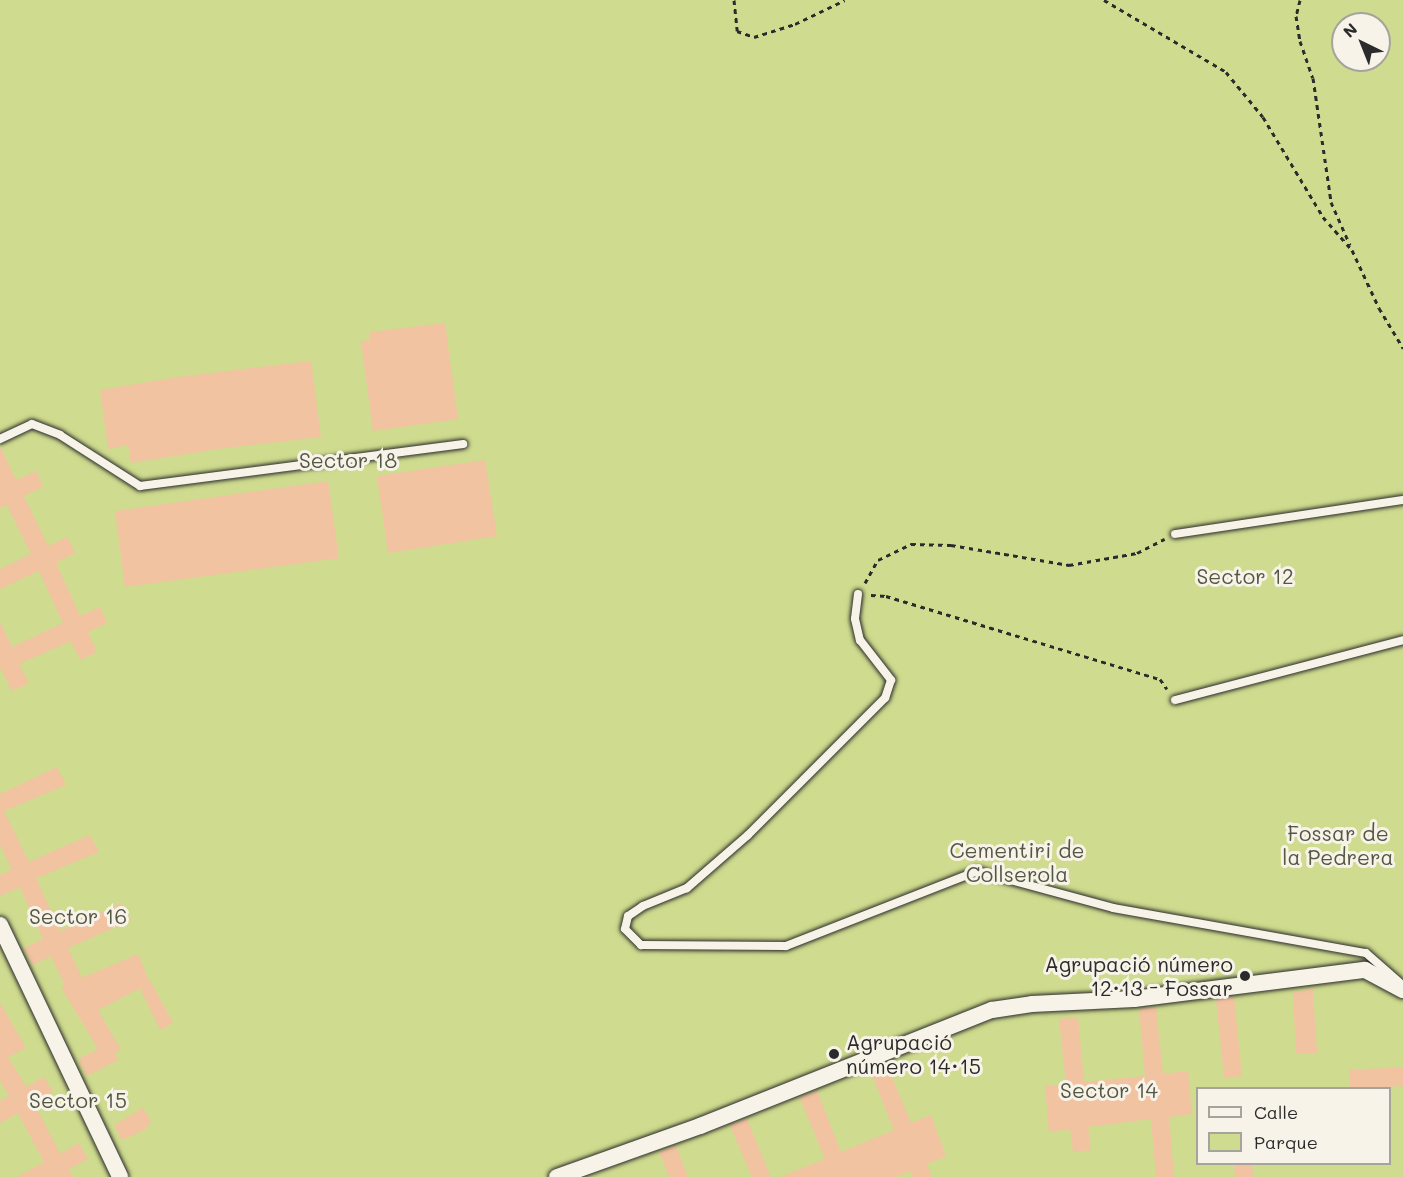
<!DOCTYPE html>
<meta charset="utf-8">
<style>
body{margin:0}
#map{position:relative;width:1403px;height:1177px;overflow:hidden;background:#f7f3e8;font-family:Mali,sans-serif}
div>[style]{position:absolute}
[style*='--x']{left:calc(var(--x)*1px);top:calc(var(--y)*1px);width:calc(var(--w)*1px);rotate:calc(var(--a)*1deg)}
.green>*{inset:0;background:#cfdb8e}
.building>*{inset:0;background:#f2c3a1}
.path>*{height:3px;margin-top:-1.5px;transform-origin:0;background:repeating-linear-gradient(90deg,#2b2b2b 0 4.5px,transparent 0 9px)}
.roads{filter:drop-shadow(0 0 2px #2b2b2b) drop-shadow(0 0 2px #2b2b2b)}
.lane>*{height:8px;margin:-4px;padding:0 4px;transform-origin:4px;border-radius:4px;background:#f7f3e8}
.street>*{height:16px;margin:-8px;padding:0 8px;transform-origin:8px;border-radius:8px;background:#f7f3e8}
.dots>*{width:16px;height:16px;translate:-50% -50%;box-sizing:border-box;border:3px solid #f7f3e8;border-radius:50%}
span{translate:-50% -50%;white-space:nowrap;text-align:center;line-height:1.15;-webkit-text-stroke:6px #f7f3e8;paint-order:stroke}
.park-label{font-size:21px;color:#545744}
.poi-label{font-size:21px;color:#2b2b2b}
.right{translate:-100% -50%;text-align:right}
.left{translate:0 -50%;text-align:left}
.legend{position:absolute;left:1196px;top:1087px;width:195px;height:78px;box-sizing:border-box;background:#f7f3e8;border:2px solid #a5a39c;margin:0;padding:8px 10px;list-style:none;font-size:18px;color:#2b2b2b}
.legend li{display:flex;align-items:center;gap:12px;height:30px}
.legend b{width:30px;border:2px solid #a5a39c}
.north{position:absolute;left:1331px;top:12px;width:60px;height:60px;box-sizing:border-box;background:#f7f3e8;border:2px solid #a5a39c;border-radius:50%;rotate:317deg;font-size:16px;font-weight:700;line-height:24px;text-align:center;color:#2b2b2b}
.north::after{content:'';display:block;margin:auto;width:21px;height:27px;background:#2b2b2b;clip-path:polygon(50% 0,100% 100%,50% 72%,0 100%)}
</style>
<div id="map">
<div class="green">
<i style="clip-path:polygon(evenodd,0 0,1403px 0,1403px 1177px,0 1177px,0 0,1343px 24px,1379px 24px,1379px 60px,1343px 60px,1343px 24px,0 0,1198px 1088px,1390px 1088px,1390px 1164px,1198px 1164px,1198px 1088px)"></i>
</div>
<div class="building">
<i style="clip-path:polygon(445px 323px,458px 419px,373px 431px,361px 341px,370px 340px,369px 332px)"></i>
<i style="clip-path:polygon(311px 361px,321px 437px,217px 449px,131px 463px,128px 445px,108px 449px,100px 390px,178px 377px)"></i>
<i style="clip-path:polygon(0 446px,16px 480px,36px 471px,43px 487px,24px 496px,48px 546px,67px 537px,75px 553px,56px 563px,80px 616px,100px 607px,107px 623px,88px 632px,97px 652px,80px 660px,71px 641px,19px 664px,29px 683px,12px 691px,0 667px,0 622px,12px 647px,63px 623px,39px 571px,0 589px,0 569px,31px 554px,7px 505px,0 508px)"></i>
<i style="clip-path:polygon(485px 460px,497px 536px,388px 553px,377px 476px)"></i>
<i style="clip-path:polygon(328px 481px,339px 558px,125px 587px,115px 511px)"></i>
<i style="clip-path:polygon(57px 767px,66px 785px,4px 811px,29px 862px,90px 835px,99px 852px,36px 878px,60px 931px,122px 903px,131px 920px,68px 948px,82px 978px,138px 954px,150px 983px,98px 1010px,121px 1050px,114px 1053px,118px 1060px,87px 1076px,78px 1059px,98px 1049px,61px 987px,65px 986px,51px 956px,32px 965px,24px 948px,43px 939px,20px 887px,0 896px,0 875px,12px 869px,0 845px,0 794px)"></i>
<i style="clip-path:polygon(151px 982px,173px 1023px,160px 1030px,140px 988px)"></i>
<i style="clip-path:polygon(1313px 989px,1317px 1054px,1296px 1054px,1293px 992px)"></i>
<i style="clip-path:polygon(1234px 997px,1242px 1076px,1224px 1078px,1216px 999px)"></i>
<i style="clip-path:polygon(0 1003px,26px 1048px,8px 1057px,26px 1087px,44px 1077px,53px 1092px,34px 1103px,60px 1154px,79px 1143px,88px 1159px,69px 1169px,73px 1177px,17px 1177px,44px 1162px,18px 1113px,0 1123px,0 1101px,9px 1096px,0 1080px)"></i>
<i style="clip-path:polygon(1156px 1007px,1163px 1074px,1188px 1071px,1192px 1114px,1169px 1117px,1174px 1177px,1156px 1177px,1151px 1119px,1088px 1127px,1091px 1150px,1073px 1152px,1070px 1129px,1049px 1132px,1045px 1086px,1066px 1084px,1059px 1019px,1078px 1017px,1084px 1082px,1145px 1076px,1139px 1009px)"></i>
<i style="clip-path:polygon(886px 1063px,911px 1123px,931px 1115px,946px 1156px,927px 1164px,932px 1177px,913px 1177px,910px 1171px,895px 1177px,780px 1177px,825px 1159px,800px 1098px,817px 1091px,841px 1152px,894px 1130px,870px 1070px)"></i>
<i style="clip-path:polygon(1403px 1067px,1403px 1086px,1350px 1089px,1349px 1070px)"></i>
<i style="clip-path:polygon(143px 1108px,151px 1121px,146px 1129px,122px 1140px,114px 1125px)"></i>
<i style="clip-path:polygon(747px 1119px,763px 1158px,771px 1177px,752px 1177px,742px 1154px,730px 1125px)"></i>
<i style="clip-path:polygon(676px 1146px,688px 1177px,669px 1177px,659px 1152px)"></i>
<i style="clip-path:polygon(1234px 1164px,1252px 1164px,1253px 1177px,1235px 1177px)"></i>
</div>
<div class="path">
<i style="--x:734;--y:0;--w:31;--a:84"></i>
<i style="--x:737;--y:31;--w:18;--a:19"></i>
<i style="--x:754;--y:37;--w:43;--a:-17.6"></i>
<i style="--x:795;--y:24;--w:55;--a:-25.6"></i>
<i style="--x:1104;--y:0;--w:142;--a:30.5"></i>
<i style="--x:1226;--y:72;--w:58;--a:50.6"></i>
<i style="--x:1263;--y:117;--w:117;--a:59"></i>
<i style="--x:1323;--y:217;--w:44;--a:48.7"></i>
<i style="--x:1352;--y:250;--w:64;--a:65"></i>
<i style="--x:1379;--y:308;--w:47;--a:59"></i>
<i style="--x:1300;--y:0;--w:16;--a:104"></i>
<i style="--x:1296;--y:16;--w:25;--a:81"></i>
<i style="--x:1300;--y:41;--w:39;--a:71"></i>
<i style="--x:1313;--y:78;--w:125;--a:81.7"></i>
<i style="--x:1331;--y:202;--w:47;--a:66.2"></i>
<i style="--x:865;--y:583;--w:26;--a:-61"></i>
<i style="--x:878;--y:560;--w:37;--a:-26"></i>
<i style="--x:911;--y:544;--w:40;--a:1.4"></i>
<i style="--x:951;--y:545;--w:120;--a:9.6"></i>
<i style="--x:1069;--y:565;--w:69;--a:-10"></i>
<i style="--x:1137;--y:553;--w:31;--a:-27"></i>
<i style="--x:871;--y:595;--w:15;--a:4"></i>
<i style="--x:886;--y:596;--w:286;--a:16.9"></i>
<i style="--x:1160;--y:679;--w:12;--a:55"></i>
</div>
<div class="roads">
<div class="lane">
<i style="--x:0;--y:439;--w:35;--a:-25"></i>
<i style="--x:32;--y:424;--w:30;--a:21"></i>
<i style="--x:60;--y:435;--w:95;--a:32.5"></i>
<i style="--x:140;--y:486;--w:326;--a:-7.4"></i>
<i style="--x:1175;--y:534;--w:231;--a:-8.5"></i>
<i style="--x:858;--y:594;--w:25;--a:97"></i>
<i style="--x:855;--y:619;--w:22;--a:77"></i>
<i style="--x:860;--y:640;--w:51;--a:52.2"></i>
<i style="--x:891;--y:680;--w:19;--a:108"></i>
<i style="--x:885;--y:698;--w:194;--a:135"></i>
<i style="--x:748;--y:835;--w:81;--a:139"></i>
<i style="--x:687;--y:888;--w:48;--a:157.8"></i>
<i style="--x:643;--y:906;--w:18;--a:146"></i>
<i style="--x:628;--y:916;--w:13;--a:103"></i>
<i style="--x:625;--y:929;--w:23;--a:45"></i>
<i style="--x:641;--y:945;--w:145;--a:0.4"></i>
<i style="--x:786;--y:946;--w:205;--a:-21.4"></i>
<i style="--x:977;--y:871;--w:141;--a:15.2"></i>
<i style="--x:1113;--y:908;--w:257;--a:10.1"></i>
<i style="--x:1366;--y:953;--w:44;--a:41.3"></i>
<i style="--x:1175;--y:700;--w:236;--a:-14.7"></i>
</div>
<div class="street">
<i style="--x:0;--y:925;--w:279;--a:64.5"></i>
<i style="--x:557;--y:1177;--w:152;--a:-19.6"></i>
<i style="--x:700;--y:1126;--w:314;--a:-21.7"></i>
<i style="--x:992;--y:1010;--w:40;--a:-8.5"></i>
<i style="--x:1032;--y:1004;--w:102;--a:-2.8"></i>
<i style="--x:1134;--y:999;--w:233;--a:-7.2"></i>
<i style="--x:1365;--y:970;--w:43;--a:27.8"></i>
</div>
</div>
<div class="dots">
<i style="left:1245px;top:976px;background:#2b2b2b"></i>
<i style="left:834px;top:1054px;background:#2b2b2b"></i>
</div>
<div class="park-label">
<span style="left:348px;top:460px">Sector 18</span>
<span style="left:1245px;top:576px">Sector 12</span>
<span style="left:1338px;top:845px">Fossar de<br>la Pedrera</span>
<span style="left:1017px;top:862px">Cementiri de<br>Collserola</span>
<span style="left:78px;top:916px">Sector 16</span>
<span style="left:1109px;top:1090px">Sector 14</span>
<span style="left:78px;top:1100px">Sector 15</span>
</div>
<div class="poi-label">
<span class="right" style="left:1233px;top:976px">Agrupació número<br>12·13 - Fossar</span>
<span class="left" style="left:846px;top:1054px">Agrupació<br>número 14·15</span>
</div>
<ul class="legend">
<li><b style="height:8px;background:#f7f3e8"></b>Calle</li>
<li><b style="height:16px;background:#cfdb8e"></b>Parque</li>
</ul>
<div class="north">N</div>
</div>
